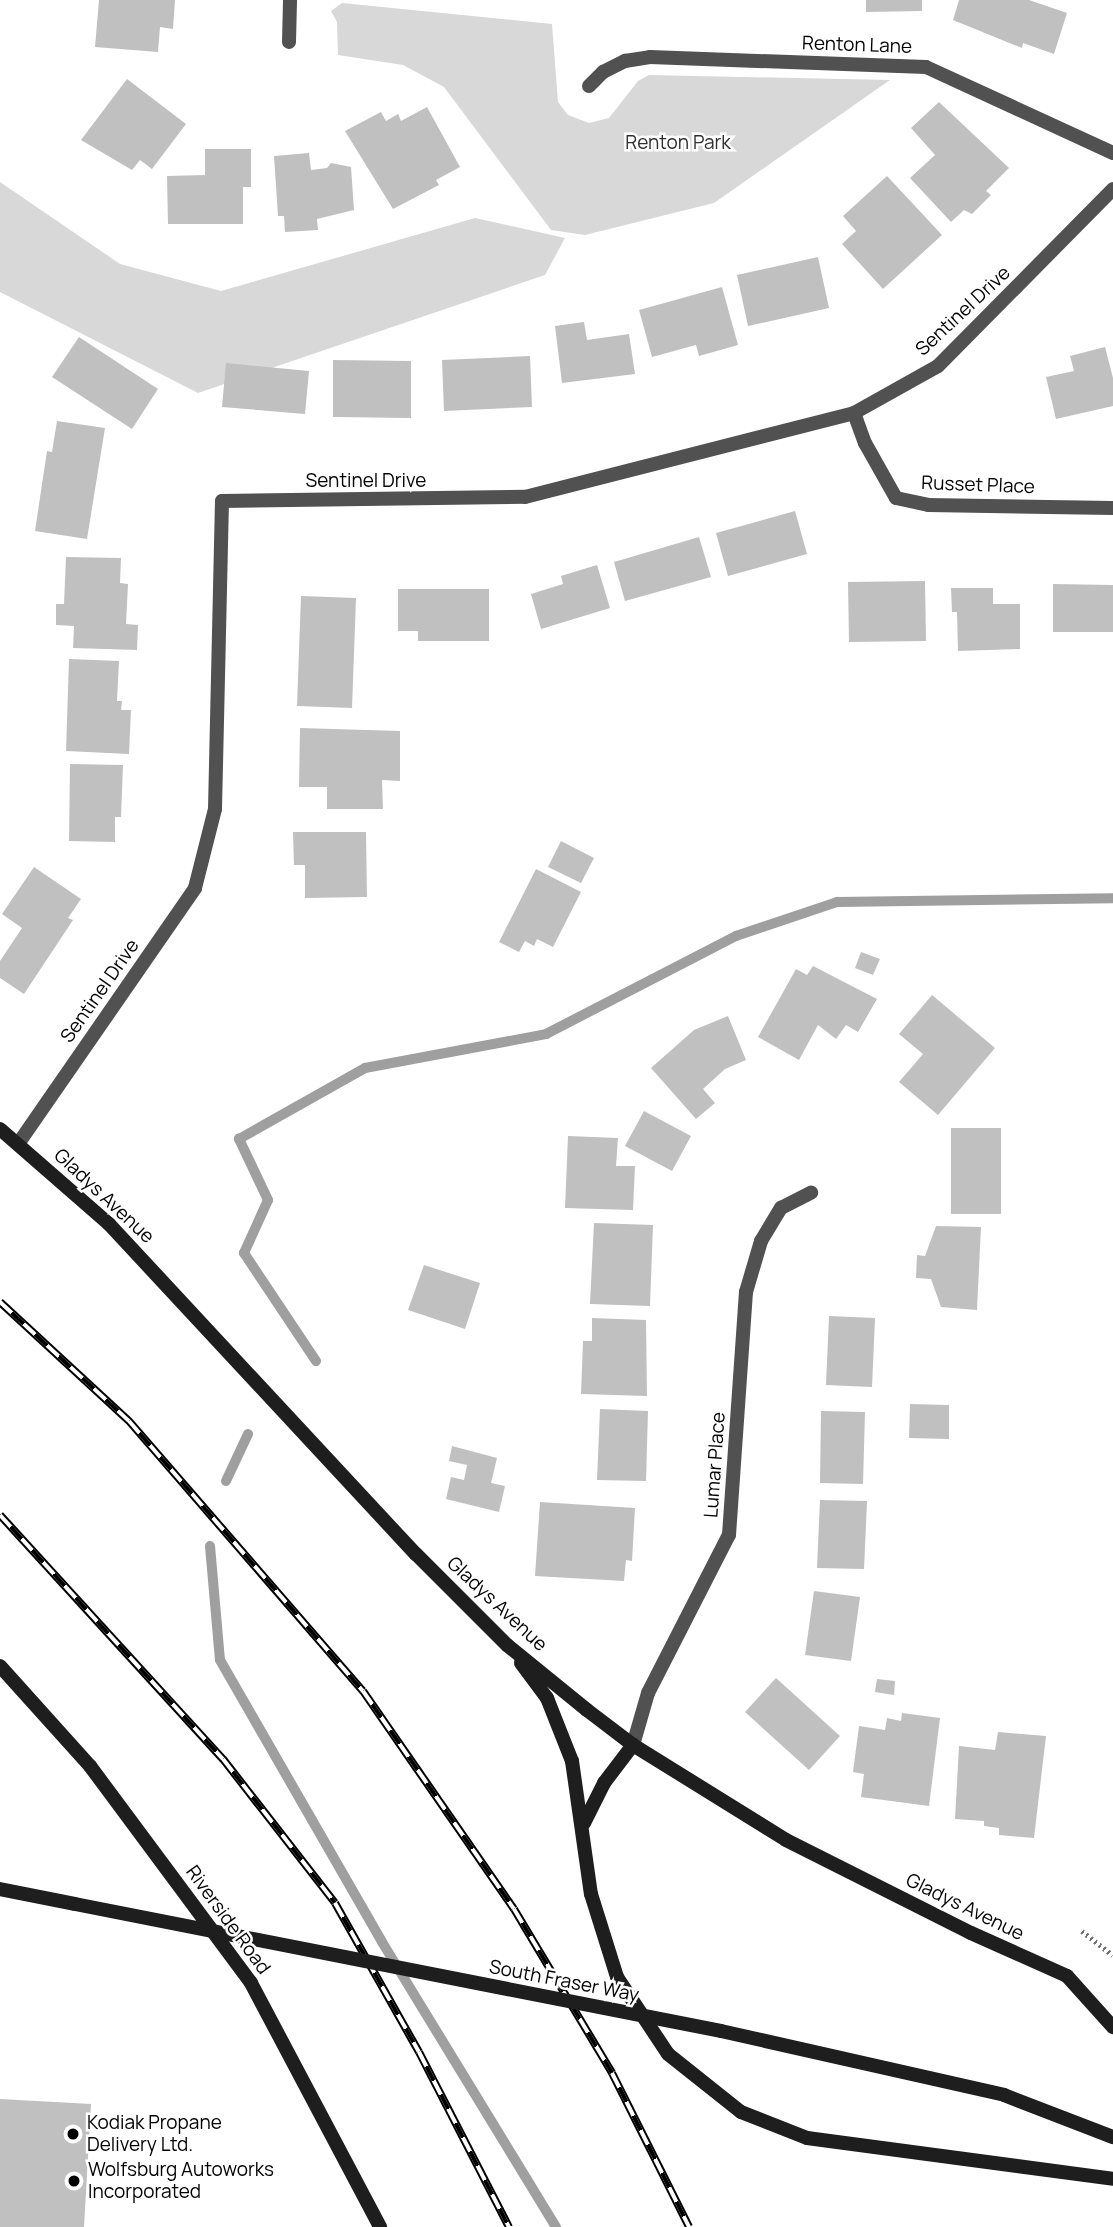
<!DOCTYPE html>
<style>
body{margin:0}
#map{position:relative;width:1113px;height:2227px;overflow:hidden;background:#fff;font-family:Manrope,sans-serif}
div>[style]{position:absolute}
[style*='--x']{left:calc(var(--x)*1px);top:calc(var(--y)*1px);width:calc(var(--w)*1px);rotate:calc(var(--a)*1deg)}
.green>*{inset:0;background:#d8d8d8}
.stream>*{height:10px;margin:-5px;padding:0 5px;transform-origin:5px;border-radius:5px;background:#9f9f9f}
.building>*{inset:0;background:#c0c0c0}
.path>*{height:4.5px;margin-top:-2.25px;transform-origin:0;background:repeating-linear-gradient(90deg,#737373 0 2px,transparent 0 5.5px)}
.lane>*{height:14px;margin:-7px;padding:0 7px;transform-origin:7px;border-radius:7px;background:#515151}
.street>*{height:14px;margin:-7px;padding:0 7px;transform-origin:7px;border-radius:7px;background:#515151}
.secondary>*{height:14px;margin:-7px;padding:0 7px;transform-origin:7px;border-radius:7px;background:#1e1e1e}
.rail>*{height:8px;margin-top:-4px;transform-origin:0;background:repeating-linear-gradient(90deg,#fff 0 16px,#000 0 32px);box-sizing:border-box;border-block:2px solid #000}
.secondary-bridge>*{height:14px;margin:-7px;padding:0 7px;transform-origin:7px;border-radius:7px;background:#1e1e1e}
.dots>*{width:19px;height:19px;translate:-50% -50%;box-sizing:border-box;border:4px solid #fff;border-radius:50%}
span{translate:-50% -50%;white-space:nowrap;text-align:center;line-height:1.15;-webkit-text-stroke:5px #fff;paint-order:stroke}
.street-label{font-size:19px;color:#000}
.park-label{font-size:19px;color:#2f2f2f}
.poi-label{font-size:19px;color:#000}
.left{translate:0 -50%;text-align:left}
</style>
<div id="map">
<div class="green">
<i style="clip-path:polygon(342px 3px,552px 24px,558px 102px,568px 115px,589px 123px,609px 118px,638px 81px,649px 75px,890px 80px,714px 203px,585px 235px,551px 230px,444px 87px,403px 65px,338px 55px,337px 22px,331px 11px)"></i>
<i style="clip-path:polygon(0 182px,120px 264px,221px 291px,475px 218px,565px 238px,545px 275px,198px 393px,0 292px)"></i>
</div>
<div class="stream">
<i style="--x:316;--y:1361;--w:130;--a:-123.7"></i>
<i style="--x:244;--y:1253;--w:58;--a:-65.6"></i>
<i style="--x:268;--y:1200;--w:68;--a:-115.4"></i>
<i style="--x:239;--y:1139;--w:145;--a:-29.4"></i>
<i style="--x:365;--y:1068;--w:184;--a:-10.6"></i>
<i style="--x:546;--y:1034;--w:214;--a:-27.3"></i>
<i style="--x:736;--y:936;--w:107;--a:-18.6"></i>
<i style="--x:837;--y:902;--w:276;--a:-0.8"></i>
<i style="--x:226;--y:1481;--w:52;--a:-64.9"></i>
<i style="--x:210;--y:1546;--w:114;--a:85"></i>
<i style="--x:220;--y:1660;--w:325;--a:60.1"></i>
<i style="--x:382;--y:1942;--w:334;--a:58.6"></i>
</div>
<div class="building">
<i style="clip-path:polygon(99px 0,175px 0,173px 29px,160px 27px,158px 52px,95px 47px)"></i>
<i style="clip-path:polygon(866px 0,922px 0,922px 11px,866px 12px)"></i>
<i style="clip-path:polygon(959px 0,1029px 0,1067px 13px,1054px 54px,1023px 43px,1022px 48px,953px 20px)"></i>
<i style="clip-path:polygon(127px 79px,186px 124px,152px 169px,140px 160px,132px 170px,81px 140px)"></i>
<i style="clip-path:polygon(939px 102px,1009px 168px,986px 191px,991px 195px,972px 214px,964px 210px,951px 222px,910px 178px,935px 155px,911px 128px)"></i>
<i style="clip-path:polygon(427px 107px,460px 167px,436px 180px,439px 185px,393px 209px,345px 131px,381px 112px,386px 121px,398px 114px,401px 121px)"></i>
<i style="clip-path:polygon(205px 149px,251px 149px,251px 187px,243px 187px,243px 224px,168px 224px,167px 176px,205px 175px)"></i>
<i style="clip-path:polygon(309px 153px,311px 170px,327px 168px,331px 163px,351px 167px,354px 210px,317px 219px,318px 230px,285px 232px,284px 216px,278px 216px,274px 156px)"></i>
<i style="clip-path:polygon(887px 176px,942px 235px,883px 289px,842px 244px,856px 231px,843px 216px)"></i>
<i style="clip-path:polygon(818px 257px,829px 308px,748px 326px,737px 275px)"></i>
<i style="clip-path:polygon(722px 287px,738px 345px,699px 356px,696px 345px,652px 357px,639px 310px)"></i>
<i style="clip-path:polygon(584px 322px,587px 340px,629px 334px,635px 374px,562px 383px,555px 326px)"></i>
<i style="clip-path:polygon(79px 337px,158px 389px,132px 429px,52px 377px)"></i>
<i style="clip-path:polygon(1105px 347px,1113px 378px,1113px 406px,1056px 419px,1046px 377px,1074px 371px,1070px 356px)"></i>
<i style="clip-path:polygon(530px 356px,532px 407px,444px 411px,442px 360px)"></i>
<i style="clip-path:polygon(333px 360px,411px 361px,411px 418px,333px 417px)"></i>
<i style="clip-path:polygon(226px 363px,309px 371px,305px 414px,222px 407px)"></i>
<i style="clip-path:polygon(57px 421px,105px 428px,87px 539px,35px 531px,47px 451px,52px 452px)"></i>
<i style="clip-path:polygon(795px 511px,807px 554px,728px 576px,716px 533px)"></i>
<i style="clip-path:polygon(699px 537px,711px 577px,625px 601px,614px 562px)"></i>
<i style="clip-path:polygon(66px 557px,121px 558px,120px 583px,128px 584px,126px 624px,138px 625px,137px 650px,73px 648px,74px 626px,56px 625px,56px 604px,64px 604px)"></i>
<i style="clip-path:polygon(597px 565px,610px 608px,541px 629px,531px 594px,563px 584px,561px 576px)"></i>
<i style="clip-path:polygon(925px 581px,926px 641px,849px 642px,848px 582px)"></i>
<i style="clip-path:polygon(1053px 584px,1113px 585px,1113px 632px,1053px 632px)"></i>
<i style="clip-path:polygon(951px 588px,993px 588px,993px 604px,1020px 604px,1020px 649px,958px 651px,957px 612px,952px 612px)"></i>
<i style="clip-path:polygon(398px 589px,489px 589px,489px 641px,418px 641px,418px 631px,398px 631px)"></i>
<i style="clip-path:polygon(301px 596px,356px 598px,352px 708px,297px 706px)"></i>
<i style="clip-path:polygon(69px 659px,119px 661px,117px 701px,122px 701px,121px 710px,131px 710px,129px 754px,66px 751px)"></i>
<i style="clip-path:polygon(300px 728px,400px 731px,400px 781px,382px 780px,383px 809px,327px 809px,327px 787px,299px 787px)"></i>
<i style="clip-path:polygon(70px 764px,123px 765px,121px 817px,115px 817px,115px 842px,69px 841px)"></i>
<i style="clip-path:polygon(293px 832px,366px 832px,367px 897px,305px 898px,305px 865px,294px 865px)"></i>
<i style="clip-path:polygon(561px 841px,594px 858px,581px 883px,548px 867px)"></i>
<i style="clip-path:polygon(34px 867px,81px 899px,68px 918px,73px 920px,24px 994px,0 978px,0 961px,22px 928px,2px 914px)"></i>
<i style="clip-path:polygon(536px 869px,581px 892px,553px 947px,537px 939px,534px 946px,525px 941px,519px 952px,499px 942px)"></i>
<i style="clip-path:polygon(861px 952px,880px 959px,873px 975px,855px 968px)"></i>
<i style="clip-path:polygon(813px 966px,877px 999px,858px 1032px,846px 1025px,836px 1039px,818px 1025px,799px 1060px,758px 1037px,796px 969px,807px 975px)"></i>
<i style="clip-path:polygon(932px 995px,995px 1048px,938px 1115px,899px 1082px,923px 1054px,899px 1034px)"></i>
<i style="clip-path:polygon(728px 1016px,746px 1060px,725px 1069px,703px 1089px,715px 1103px,696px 1119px,651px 1068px,694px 1030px)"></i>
<i style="clip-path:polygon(644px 1111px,691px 1136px,672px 1171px,625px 1146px)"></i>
<i style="clip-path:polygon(951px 1128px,1001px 1128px,1001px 1214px,951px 1214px)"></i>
<i style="clip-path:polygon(568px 1136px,618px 1138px,616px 1166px,635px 1166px,633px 1210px,565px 1208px)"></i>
<i style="clip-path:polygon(594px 1223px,653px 1225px,650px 1306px,590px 1304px)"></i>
<i style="clip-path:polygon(936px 1226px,981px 1227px,977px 1310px,941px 1307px,931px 1279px,916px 1278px,917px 1255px,925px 1256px)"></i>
<i style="clip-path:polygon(424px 1265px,480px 1283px,465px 1329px,408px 1310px)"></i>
<i style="clip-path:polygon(829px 1316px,875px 1318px,872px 1387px,826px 1385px)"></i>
<i style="clip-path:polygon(592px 1318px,646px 1320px,647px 1396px,581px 1394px,583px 1341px,592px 1341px)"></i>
<i style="clip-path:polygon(910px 1404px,949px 1405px,949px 1439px,909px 1438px)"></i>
<i style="clip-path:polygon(600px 1409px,648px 1411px,646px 1481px,597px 1480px)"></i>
<i style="clip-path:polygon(821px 1411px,865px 1412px,863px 1484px,820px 1483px)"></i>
<i style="clip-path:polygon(452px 1446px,497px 1458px,491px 1483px,505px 1486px,499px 1512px,446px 1499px,451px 1477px,464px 1480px,467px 1465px,449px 1461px)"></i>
<i style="clip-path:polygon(820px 1500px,867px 1501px,864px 1569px,817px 1568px)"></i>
<i style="clip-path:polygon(540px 1502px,635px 1508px,632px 1561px,626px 1560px,624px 1581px,535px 1576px)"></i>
<i style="clip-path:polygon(814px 1591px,860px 1597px,851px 1661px,805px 1655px)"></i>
<i style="clip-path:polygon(776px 1678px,840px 1736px,809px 1770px,745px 1712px)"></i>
<i style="clip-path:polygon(877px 1679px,895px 1681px,894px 1695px,875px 1692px)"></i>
<i style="clip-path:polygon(902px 1713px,940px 1718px,929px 1806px,861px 1797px,864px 1774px,853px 1772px,859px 1726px,885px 1730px,887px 1718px,901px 1721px)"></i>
<i style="clip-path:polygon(998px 1732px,1046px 1736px,1034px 1838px,999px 1835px,999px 1828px,984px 1826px,984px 1821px,955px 1819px,959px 1746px,995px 1750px)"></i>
<i style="clip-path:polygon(0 2099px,91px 2104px,84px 2227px,0 2227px)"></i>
</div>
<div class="path">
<i style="--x:1082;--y:1931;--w:39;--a:38"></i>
</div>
<div class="lane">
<i style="--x:589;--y:86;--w:20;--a:-45"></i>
<i style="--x:603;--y:72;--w:25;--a:-27"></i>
<i style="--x:625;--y:61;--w:25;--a:-9"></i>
<i style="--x:650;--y:57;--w:276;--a:2.1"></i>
<i style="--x:926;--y:67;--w:206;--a:24.7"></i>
</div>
<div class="street">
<i style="--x:289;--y:42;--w:42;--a:-88.6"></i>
<i style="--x:854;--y:413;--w:32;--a:70"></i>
<i style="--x:865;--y:443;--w:63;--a:60.6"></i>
<i style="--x:896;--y:498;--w:33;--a:12"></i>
<i style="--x:928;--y:505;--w:185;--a:0.9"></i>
<i style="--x:18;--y:1144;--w:311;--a:-55.3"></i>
<i style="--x:195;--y:888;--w:81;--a:-75.8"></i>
<i style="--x:215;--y:809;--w:308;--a:-88.7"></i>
<i style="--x:222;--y:501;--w:303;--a:-0.8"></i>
<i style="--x:525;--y:497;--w:340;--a:-14.3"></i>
<i style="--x:854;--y:413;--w:96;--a:-29.2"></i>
<i style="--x:938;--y:366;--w:249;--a:-45.3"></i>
<i style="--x:633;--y:1745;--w:54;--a:-73.9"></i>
<i style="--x:648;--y:1693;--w:178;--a:-62.9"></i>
<i style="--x:729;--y:1535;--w:244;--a:-86"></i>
<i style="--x:746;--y:1292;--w:53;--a:-73.6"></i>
<i style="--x:761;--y:1241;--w:39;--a:-59"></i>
<i style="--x:781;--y:1208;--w:34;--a:-27"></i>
</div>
<div class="secondary">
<i style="--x:0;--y:1129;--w:145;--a:41.1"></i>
<i style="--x:109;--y:1224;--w:451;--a:47.1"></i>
<i style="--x:416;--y:1554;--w:129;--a:45"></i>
<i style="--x:507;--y:1645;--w:103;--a:39.1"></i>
<i style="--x:587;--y:1710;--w:58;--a:37.3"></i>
<i style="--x:633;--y:1745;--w:180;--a:31.8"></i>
<i style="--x:786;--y:1840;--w:207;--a:26.7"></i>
<i style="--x:971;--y:1933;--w:105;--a:24.1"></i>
<i style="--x:1067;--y:1976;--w:69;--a:48"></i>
<i style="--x:521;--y:1663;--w:44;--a:53.4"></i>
<i style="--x:547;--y:1698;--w:68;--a:68.4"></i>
<i style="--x:572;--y:1761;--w:134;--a:81.9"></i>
<i style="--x:591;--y:1894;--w:87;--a:72.6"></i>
<i style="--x:617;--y:1977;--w:92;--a:56.5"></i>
<i style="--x:668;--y:2054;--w:93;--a:38.5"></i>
<i style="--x:741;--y:2112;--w:71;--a:21.5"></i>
<i style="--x:807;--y:2138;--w:309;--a:7.6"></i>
<i style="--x:0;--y:1666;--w:135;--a:48"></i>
<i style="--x:90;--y:1766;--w:270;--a:53.4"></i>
<i style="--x:251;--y:1983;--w:276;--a:62.1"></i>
<i style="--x:584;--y:1823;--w:45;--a:-63.4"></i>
<i style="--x:604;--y:1783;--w:48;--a:-52.7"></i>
<i style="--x:0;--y:1889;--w:76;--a:11.3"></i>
<i style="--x:721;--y:2031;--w:290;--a:12.7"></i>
<i style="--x:1004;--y:2095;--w:117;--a:21.1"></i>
</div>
<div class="rail">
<i style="--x:0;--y:1302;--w:176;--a:42.7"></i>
<i style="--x:129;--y:1421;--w:357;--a:49.1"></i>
<i style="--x:363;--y:1691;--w:265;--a:55.3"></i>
<i style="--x:514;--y:1909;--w:191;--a:59.1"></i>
<i style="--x:612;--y:2073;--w:172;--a:63.4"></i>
<i style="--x:0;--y:1515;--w:331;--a:47.6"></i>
<i style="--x:223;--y:1759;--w:182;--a:52.1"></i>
<i style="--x:335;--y:1903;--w:171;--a:60.6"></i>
<i style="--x:419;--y:2052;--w:197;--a:62.8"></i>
</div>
<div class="secondary-bridge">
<i style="--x:75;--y:1904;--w:658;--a:11.12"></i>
</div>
<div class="dots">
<i style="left:73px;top:2134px;background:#000"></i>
<i style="left:74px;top:2181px;background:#000"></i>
</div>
<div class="street-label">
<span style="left:857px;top:45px;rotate:2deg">Renton Lane</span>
<span style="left:963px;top:311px;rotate:-43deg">Sentinel Drive</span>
<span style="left:366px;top:481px">Sentinel Drive</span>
<span style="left:978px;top:485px;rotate:2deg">Russet Place</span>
<span style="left:100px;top:991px;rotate:-55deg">Sentinel Drive</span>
<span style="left:104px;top:1196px;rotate:43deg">Gladys Avenue</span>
<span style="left:715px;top:1465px;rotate:-86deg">Lumar Place</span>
<span style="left:497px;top:1604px;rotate:43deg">Gladys Avenue</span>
<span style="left:965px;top:1907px;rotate:26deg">Gladys Avenue</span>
<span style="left:228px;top:1920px;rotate:54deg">Riverside Road</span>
<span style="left:564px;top:1981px;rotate:11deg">South Fraser Way</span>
</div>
<div class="park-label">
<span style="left:678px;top:143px">Renton Park</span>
</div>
<div class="poi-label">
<span class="left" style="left:87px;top:2134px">Kodiak Propane<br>Delivery Ltd.</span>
<span class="left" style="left:88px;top:2181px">Wolfsburg Autoworks<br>Incorporated</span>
</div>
</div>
